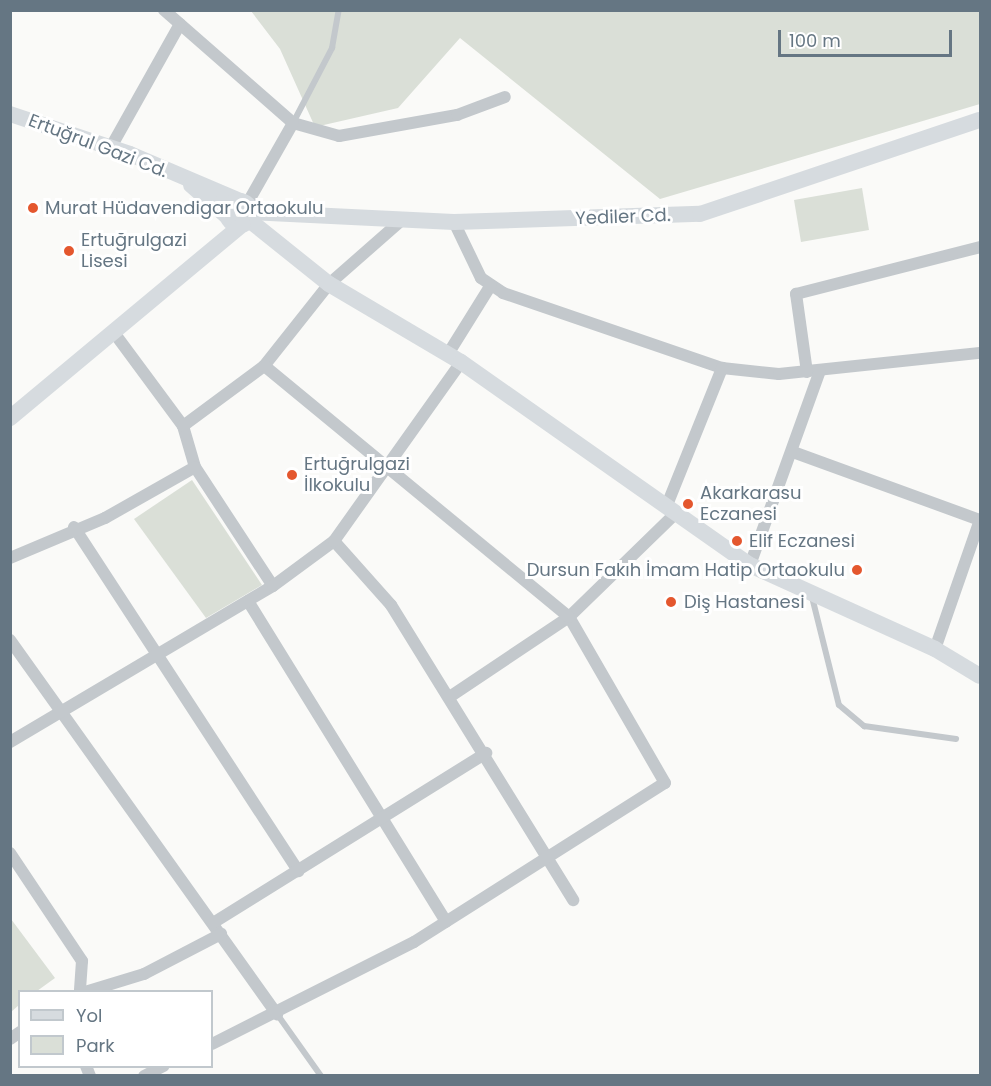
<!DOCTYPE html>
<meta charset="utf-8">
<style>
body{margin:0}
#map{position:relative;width:991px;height:1086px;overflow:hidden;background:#fafaf8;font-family:Poppins,sans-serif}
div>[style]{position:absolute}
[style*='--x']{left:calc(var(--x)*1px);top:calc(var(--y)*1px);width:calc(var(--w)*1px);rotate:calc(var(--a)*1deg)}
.green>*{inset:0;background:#dadfd7}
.lane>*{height:6px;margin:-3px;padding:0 3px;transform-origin:3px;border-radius:3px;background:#c3c8cc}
.street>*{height:12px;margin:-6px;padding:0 6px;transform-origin:6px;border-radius:6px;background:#c3c8cc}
.secondary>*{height:16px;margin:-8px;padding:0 8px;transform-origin:8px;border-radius:8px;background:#d6dbdf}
.secondary>.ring{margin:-8px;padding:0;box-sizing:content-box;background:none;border:16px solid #d6dbdf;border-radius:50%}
.dots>*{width:16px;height:16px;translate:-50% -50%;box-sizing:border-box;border:3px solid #fff;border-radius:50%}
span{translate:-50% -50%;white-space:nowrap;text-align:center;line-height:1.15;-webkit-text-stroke:6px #fff;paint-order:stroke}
.street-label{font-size:18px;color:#657683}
.poi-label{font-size:18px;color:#657683}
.left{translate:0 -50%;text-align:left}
.right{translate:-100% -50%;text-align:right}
.frame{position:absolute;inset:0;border:12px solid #657683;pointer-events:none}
.legend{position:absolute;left:18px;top:990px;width:195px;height:78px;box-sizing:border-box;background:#fff;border:2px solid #c1c8cd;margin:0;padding:8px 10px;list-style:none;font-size:18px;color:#657683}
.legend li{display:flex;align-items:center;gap:12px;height:30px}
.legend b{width:30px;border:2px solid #c1c8cd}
.scale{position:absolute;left:778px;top:30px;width:174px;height:27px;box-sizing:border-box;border:3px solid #657683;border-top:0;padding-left:8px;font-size:18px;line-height:21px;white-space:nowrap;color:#657683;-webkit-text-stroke:4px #fff;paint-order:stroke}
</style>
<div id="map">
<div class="green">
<i style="clip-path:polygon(251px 11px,980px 11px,980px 104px,660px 199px,460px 38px,398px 108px,315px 127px,280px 49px)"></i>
<i style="clip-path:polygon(862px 188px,869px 230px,801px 242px,794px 200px)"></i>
<i style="clip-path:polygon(192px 480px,262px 585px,206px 618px,134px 519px)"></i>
<i style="clip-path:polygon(11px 919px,55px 978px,37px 991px,20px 992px,19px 1005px,11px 1012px)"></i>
</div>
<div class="lane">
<i style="--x:293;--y:123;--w:85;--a:-62.5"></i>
<i style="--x:332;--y:48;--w:39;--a:-80"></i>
<i style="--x:812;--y:597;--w:111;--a:76"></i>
<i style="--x:839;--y:705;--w:33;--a:40"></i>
<i style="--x:864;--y:726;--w:93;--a:8"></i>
<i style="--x:277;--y:1014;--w:76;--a:54.6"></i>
</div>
<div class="street">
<i style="--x:164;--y:10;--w:171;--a:41.2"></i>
<i style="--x:293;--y:123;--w:48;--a:15.8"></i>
<i style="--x:339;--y:136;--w:120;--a:-10.1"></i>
<i style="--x:457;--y:115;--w:51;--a:-20.6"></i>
<i style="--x:111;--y:147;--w:141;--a:-60.7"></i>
<i style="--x:247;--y:204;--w:93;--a:-60.4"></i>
<i style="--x:454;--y:222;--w:62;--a:64.3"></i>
<i style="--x:481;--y:278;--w:27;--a:34"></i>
<i style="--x:503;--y:293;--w:231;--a:18.9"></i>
<i style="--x:722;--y:368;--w:57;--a:6"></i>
<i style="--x:779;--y:374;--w:202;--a:-6"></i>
<i style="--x:115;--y:334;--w:114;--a:53.5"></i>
<i style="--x:183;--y:426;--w:43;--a:73.7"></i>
<i style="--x:195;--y:467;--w:142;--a:56.8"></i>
<i style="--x:448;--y:354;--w:81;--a:-58.1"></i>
<i style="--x:807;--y:372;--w:79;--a:-98"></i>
<i style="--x:796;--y:294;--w:190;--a:-14.3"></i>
<i style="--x:183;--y:426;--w:101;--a:-36.5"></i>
<i style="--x:264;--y:366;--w:105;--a:-51.6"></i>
<i style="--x:329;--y:284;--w:100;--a:-41.3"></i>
<i style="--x:793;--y:452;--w:199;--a:20"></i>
<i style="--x:667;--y:505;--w:148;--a:-68.1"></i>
<i style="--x:74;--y:527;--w:411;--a:56.9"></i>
<i style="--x:334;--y:541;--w:86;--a:48.3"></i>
<i style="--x:391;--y:605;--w:347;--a:58.3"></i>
<i style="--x:10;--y:558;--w:103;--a:-22.8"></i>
<i style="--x:105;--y:518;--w:103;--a:-29.5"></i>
<i style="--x:750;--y:565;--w:206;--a:-70.2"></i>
<i style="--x:248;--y:601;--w:377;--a:58.3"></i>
<i style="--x:10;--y:640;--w:460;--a:54.5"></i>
<i style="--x:935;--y:649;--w:137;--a:-70.8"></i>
<i style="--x:451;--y:696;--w:142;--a:-33.8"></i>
<i style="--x:569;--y:617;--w:149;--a:-44.2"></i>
<i style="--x:10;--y:742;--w:306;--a:-30.7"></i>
<i style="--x:273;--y:586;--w:76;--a:-36.4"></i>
<i style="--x:334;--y:541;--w:219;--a:-54.6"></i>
<i style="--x:10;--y:853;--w:130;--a:56.3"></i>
<i style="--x:82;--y:961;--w:31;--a:94"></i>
<i style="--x:213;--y:923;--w:322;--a:-31.9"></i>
<i style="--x:85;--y:992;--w:62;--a:-17"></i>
<i style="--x:144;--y:974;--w:87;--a:-27.5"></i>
<i style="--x:10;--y:1039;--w:12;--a:-35"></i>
<i style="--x:212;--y:1044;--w:226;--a:-26.8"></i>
<i style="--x:414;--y:942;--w:297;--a:-32.4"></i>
<i style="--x:665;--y:783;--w:192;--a:-120"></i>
<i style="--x:569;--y:617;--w:395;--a:-140.5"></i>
<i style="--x:86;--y:1066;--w:11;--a:68"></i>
<i style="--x:144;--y:1076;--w:22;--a:-27"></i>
</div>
<div class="secondary">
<i style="--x:10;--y:114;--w:126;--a:18.4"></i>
<i style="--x:130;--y:154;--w:120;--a:23.1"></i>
<i style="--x:191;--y:185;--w:49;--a:40.9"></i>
<i class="ring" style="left:227px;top:201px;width:8px;height:8px"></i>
<i style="--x:251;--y:212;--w:203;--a:2.8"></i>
<i style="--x:454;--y:222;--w:246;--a:-1.9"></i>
<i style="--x:700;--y:214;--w:295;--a:-18.6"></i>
<i style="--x:249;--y:220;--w:102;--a:38.7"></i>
<i style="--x:329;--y:284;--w:153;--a:30.6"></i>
<i style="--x:461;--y:362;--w:353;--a:35.1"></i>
<i style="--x:750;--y:565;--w:203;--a:24.4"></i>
<i style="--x:935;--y:649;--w:52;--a:31"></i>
<i style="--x:10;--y:418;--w:303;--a:-39.8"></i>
</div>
<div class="dots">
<i style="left:33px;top:208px;background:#e4572e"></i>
<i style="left:69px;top:251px;background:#e4572e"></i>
<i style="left:292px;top:475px;background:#e4572e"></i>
<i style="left:688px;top:504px;background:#e4572e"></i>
<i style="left:737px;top:541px;background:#e4572e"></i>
<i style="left:857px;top:570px;background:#e4572e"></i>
<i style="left:671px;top:602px;background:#e4572e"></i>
</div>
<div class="street-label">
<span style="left:98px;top:146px;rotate:21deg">Ertuğrul Gazi Cd.</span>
<span style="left:623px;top:217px;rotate:-2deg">Yediler Cd.</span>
</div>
<div class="poi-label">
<span class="left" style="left:45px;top:208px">Murat Hüdavendigar Ortaokulu</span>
<span class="left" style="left:81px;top:251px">Ertuğrulgazi<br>Lisesi</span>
<span class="left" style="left:304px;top:475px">Ertuğrulgazi<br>İlkokulu</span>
<span class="left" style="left:700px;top:504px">Akarkarasu<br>Eczanesi</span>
<span class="left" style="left:749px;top:541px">Elif Eczanesi</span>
<span class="right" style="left:845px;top:570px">Dursun Fakıh İmam Hatip Ortaokulu</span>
<span class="left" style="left:684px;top:602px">Diş Hastanesi</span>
</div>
<div class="frame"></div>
<ul class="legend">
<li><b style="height:8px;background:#d6dbdf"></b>Yol</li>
<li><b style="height:16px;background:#dadfd7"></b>Park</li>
</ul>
<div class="scale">100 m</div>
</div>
